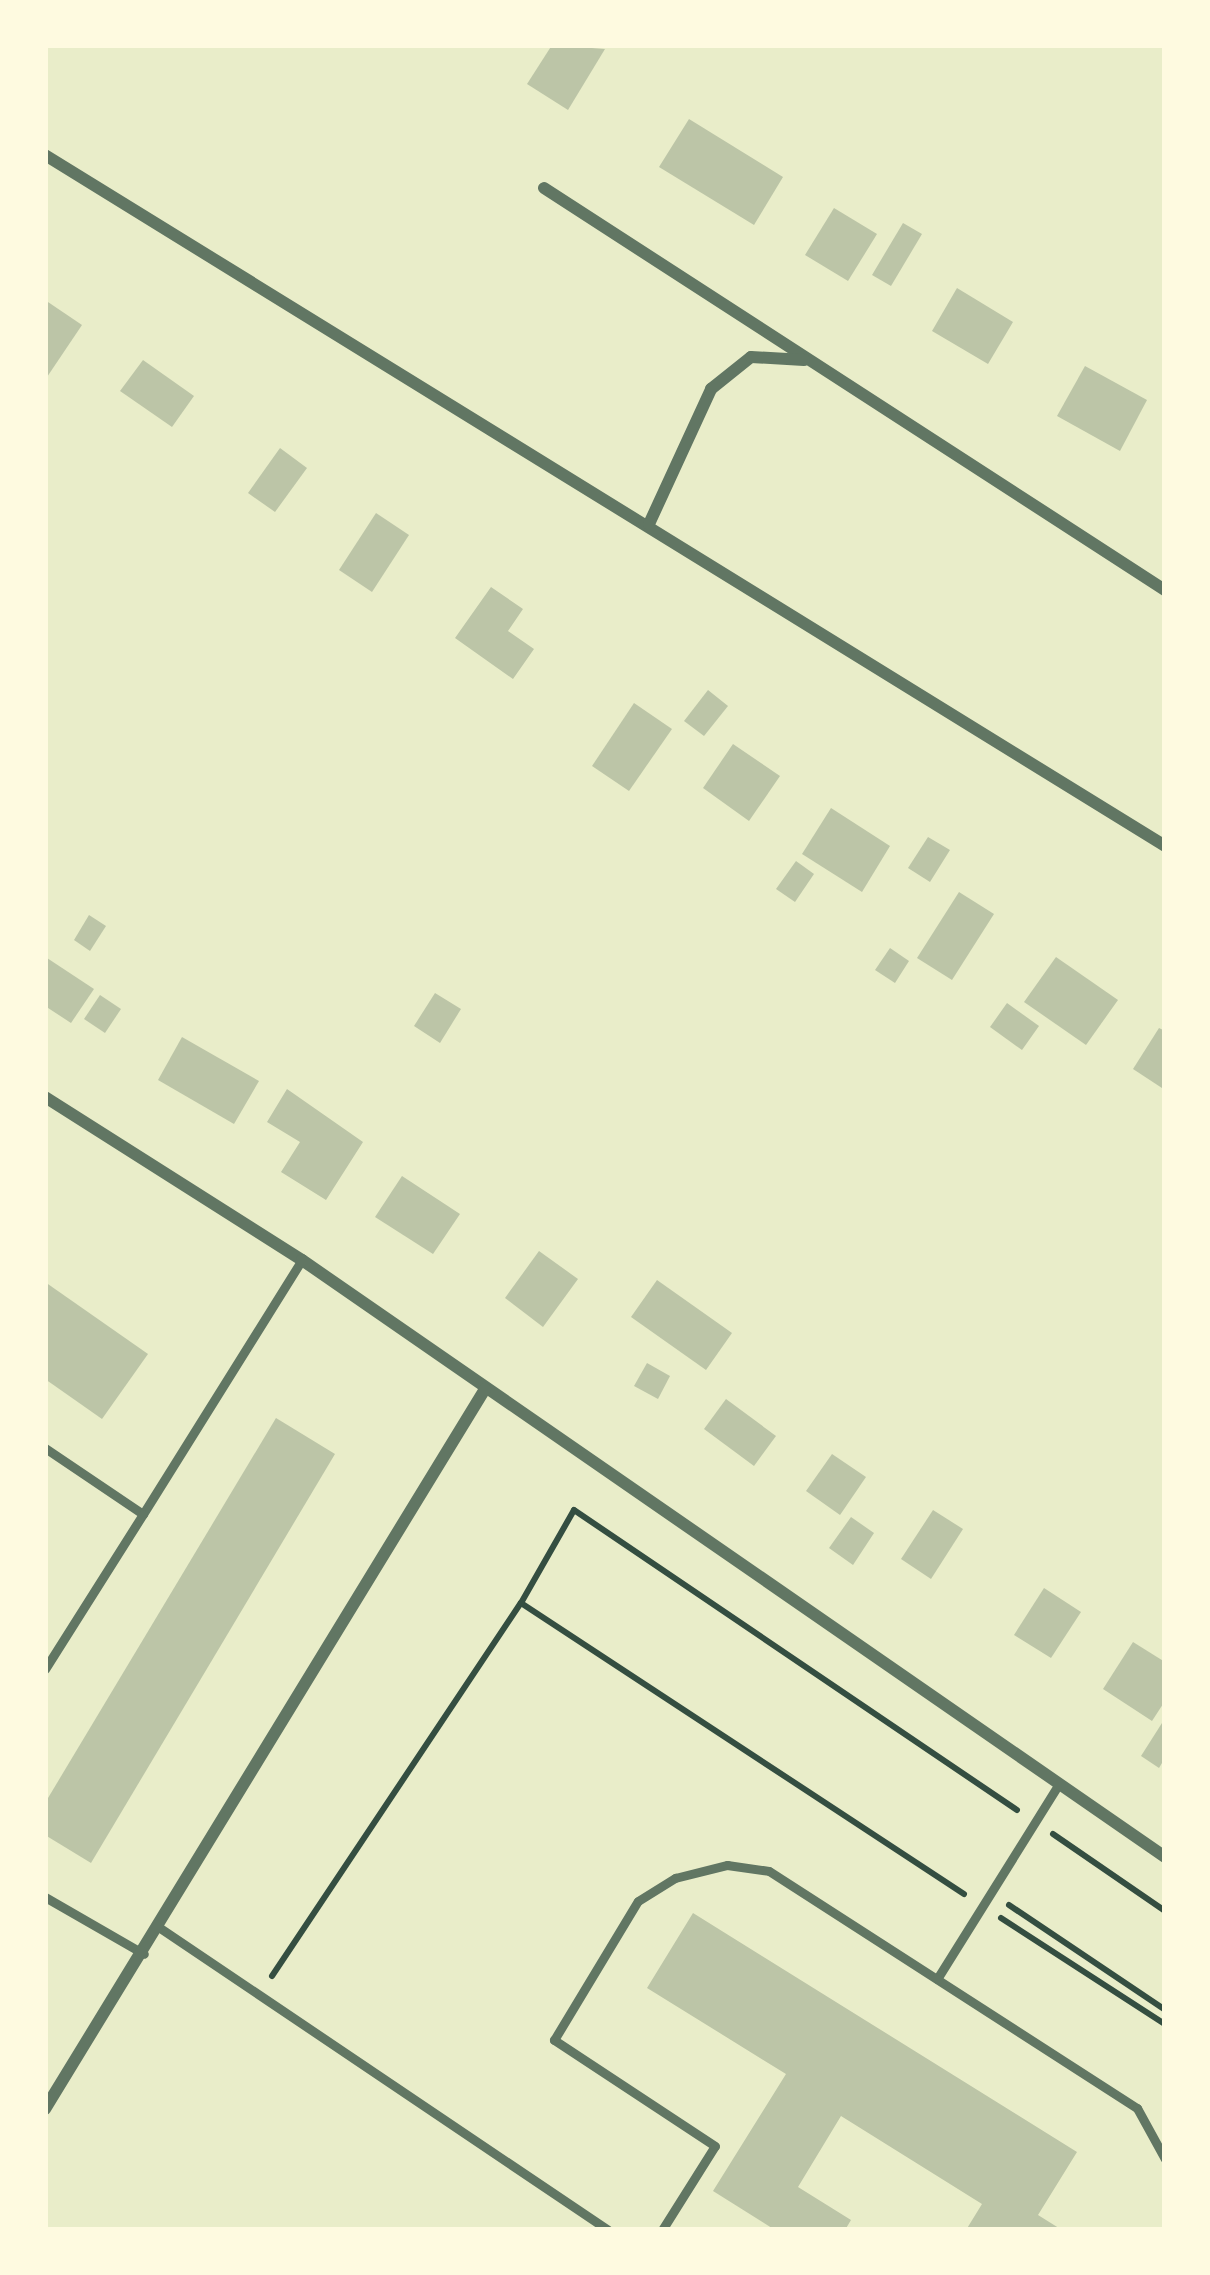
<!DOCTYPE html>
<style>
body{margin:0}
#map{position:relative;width:1210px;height:2275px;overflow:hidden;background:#e9edc9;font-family:"DM Sans",sans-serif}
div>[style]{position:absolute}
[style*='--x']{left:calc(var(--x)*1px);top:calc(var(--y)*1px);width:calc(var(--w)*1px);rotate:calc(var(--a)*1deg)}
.building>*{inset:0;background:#bcc5a7}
.path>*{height:6px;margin:-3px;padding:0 3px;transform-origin:3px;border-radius:3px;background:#344e41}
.service>*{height:9px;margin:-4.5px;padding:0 4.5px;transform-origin:4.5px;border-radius:4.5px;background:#617663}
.minor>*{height:12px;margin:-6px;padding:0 6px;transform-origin:6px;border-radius:6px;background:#617663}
span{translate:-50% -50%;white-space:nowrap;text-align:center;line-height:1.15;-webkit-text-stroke:12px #fefae0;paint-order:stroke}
.frame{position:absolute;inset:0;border:48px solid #fefae0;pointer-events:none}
</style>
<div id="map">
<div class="building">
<i style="clip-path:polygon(552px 45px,605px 49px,568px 110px,527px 84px)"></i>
<i style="clip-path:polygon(689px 119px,783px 177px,754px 225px,659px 167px)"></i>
<i style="clip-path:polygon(834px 208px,877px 234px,848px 281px,805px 255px)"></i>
<i style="clip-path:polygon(903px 223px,922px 234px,891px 286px,872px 275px)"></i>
<i style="clip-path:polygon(957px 288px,1013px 322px,988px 364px,932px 331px)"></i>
<i style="clip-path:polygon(45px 300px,82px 325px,45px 380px)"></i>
<i style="clip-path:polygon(143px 360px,194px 396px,172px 427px,120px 391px)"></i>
<i style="clip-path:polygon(1085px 366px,1147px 400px,1120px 451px,1057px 416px)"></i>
<i style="clip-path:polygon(280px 448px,307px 468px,275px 512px,248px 493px)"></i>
<i style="clip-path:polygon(376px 513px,409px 535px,372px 592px,339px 570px)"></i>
<i style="clip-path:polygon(491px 587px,523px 609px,508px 631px,534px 649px,513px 679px,455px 638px)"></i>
<i style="clip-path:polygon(708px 690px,728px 706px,704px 736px,684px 721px)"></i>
<i style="clip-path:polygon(634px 703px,672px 729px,629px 791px,592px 766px)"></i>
<i style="clip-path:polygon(733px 744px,780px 776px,749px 821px,703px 788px)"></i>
<i style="clip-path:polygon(831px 808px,890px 846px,862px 892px,802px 854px)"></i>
<i style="clip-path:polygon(928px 837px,950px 850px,930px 882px,908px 868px)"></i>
<i style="clip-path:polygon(796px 861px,814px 874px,795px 902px,776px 889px)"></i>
<i style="clip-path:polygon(959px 892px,994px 914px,952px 980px,917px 958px)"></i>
<i style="clip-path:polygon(89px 915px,106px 926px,90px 951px,74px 940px)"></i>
<i style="clip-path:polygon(890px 948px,909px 961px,895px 983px,875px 970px)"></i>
<i style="clip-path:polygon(1056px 957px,1118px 1000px,1086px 1045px,1024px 1002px)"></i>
<i style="clip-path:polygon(47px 958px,94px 989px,71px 1023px,45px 1006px)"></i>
<i style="clip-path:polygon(435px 993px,461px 1009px,440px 1043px,414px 1026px)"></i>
<i style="clip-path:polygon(100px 995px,121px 1009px,105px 1033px,84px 1019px)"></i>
<i style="clip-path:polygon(1007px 1003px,1039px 1026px,1022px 1050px,990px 1027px)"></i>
<i style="clip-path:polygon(1159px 1028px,1165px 1031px,1165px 1090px,1133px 1069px)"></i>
<i style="clip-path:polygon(182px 1037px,259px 1081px,234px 1124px,158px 1080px)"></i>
<i style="clip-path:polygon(287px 1089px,363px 1142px,326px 1200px,281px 1172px,300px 1142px,267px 1122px)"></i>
<i style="clip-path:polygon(402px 1176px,460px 1214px,433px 1254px,375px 1217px)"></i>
<i style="clip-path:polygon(539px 1251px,578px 1279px,543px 1327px,505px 1298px)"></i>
<i style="clip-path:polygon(657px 1280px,732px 1333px,706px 1370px,631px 1317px)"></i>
<i style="clip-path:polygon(45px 1282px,148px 1354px,102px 1419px,45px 1379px)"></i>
<i style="clip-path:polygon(647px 1363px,670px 1376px,658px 1399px,634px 1386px)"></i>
<i style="clip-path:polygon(726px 1399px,776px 1436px,754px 1466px,704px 1429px)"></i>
<i style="clip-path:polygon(276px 1418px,335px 1454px,91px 1863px,45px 1835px,45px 1803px)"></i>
<i style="clip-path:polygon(832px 1454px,866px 1477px,840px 1515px,806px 1491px)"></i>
<i style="clip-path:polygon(933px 1510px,963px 1529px,931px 1579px,901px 1559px)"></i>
<i style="clip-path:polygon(851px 1517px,874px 1533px,853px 1565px,829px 1548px)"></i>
<i style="clip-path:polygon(1044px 1588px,1081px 1612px,1051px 1658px,1014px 1635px)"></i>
<i style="clip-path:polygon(1133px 1642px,1165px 1662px,1165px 1701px,1152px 1721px,1103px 1689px)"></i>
<i style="clip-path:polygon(1162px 1723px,1165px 1758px,1159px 1768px,1141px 1756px)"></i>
<i style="clip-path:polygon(693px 1913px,1077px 2152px,1038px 2215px,1062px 2230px,966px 2230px,982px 2204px,841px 2116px,798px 2187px,851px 2220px,845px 2230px,775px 2230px,713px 2191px,786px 2074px,647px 1988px)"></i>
</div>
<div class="path">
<i style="--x:521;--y:1603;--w:530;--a:33.3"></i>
<i style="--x:1053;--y:1834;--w:136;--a:34.5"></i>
<i style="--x:1009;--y:1905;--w:188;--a:33.9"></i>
<i style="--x:1001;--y:1918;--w:195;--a:32.9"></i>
<i style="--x:272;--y:1976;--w:448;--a:-56.3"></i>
<i style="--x:521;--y:1603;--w:107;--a:-60.3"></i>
<i style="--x:574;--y:1510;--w:535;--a:34.11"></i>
</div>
<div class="service">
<i style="--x:45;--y:1448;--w:118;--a:34"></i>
<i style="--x:143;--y:1514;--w:300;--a:-58"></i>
<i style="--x:45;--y:1669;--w:183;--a:-57.7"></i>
<i style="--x:45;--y:1897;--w:114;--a:29.9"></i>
<i style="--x:160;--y:1928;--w:540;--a:33.98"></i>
<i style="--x:937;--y:1979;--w:230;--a:-58"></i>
<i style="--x:662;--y:2230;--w:99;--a:-57.8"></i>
<i style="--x:715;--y:2146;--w:193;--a:-146.6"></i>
<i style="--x:554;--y:2040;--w:162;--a:-58.9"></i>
<i style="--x:638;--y:1901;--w:44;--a:-31.9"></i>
<i style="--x:675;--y:1878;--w:54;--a:-14"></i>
<i style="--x:727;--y:1865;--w:42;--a:8.1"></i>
<i style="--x:769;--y:1871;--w:438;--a:32.8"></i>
<i style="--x:1137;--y:2108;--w:58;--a:61.2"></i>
</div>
<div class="minor">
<i style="--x:45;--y:155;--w:1316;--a:31.67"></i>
<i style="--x:544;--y:188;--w:740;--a:32.92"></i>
<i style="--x:649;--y:524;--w:149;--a:-65.3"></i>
<i style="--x:711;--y:389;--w:51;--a:-38.7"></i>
<i style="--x:751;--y:357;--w:53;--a:3.2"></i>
<i style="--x:45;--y:1097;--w:304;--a:32.4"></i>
<i style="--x:302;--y:1260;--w:1049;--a:34.67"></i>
<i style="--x:45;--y:2109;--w:844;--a:-58.57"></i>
</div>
<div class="frame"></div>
</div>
